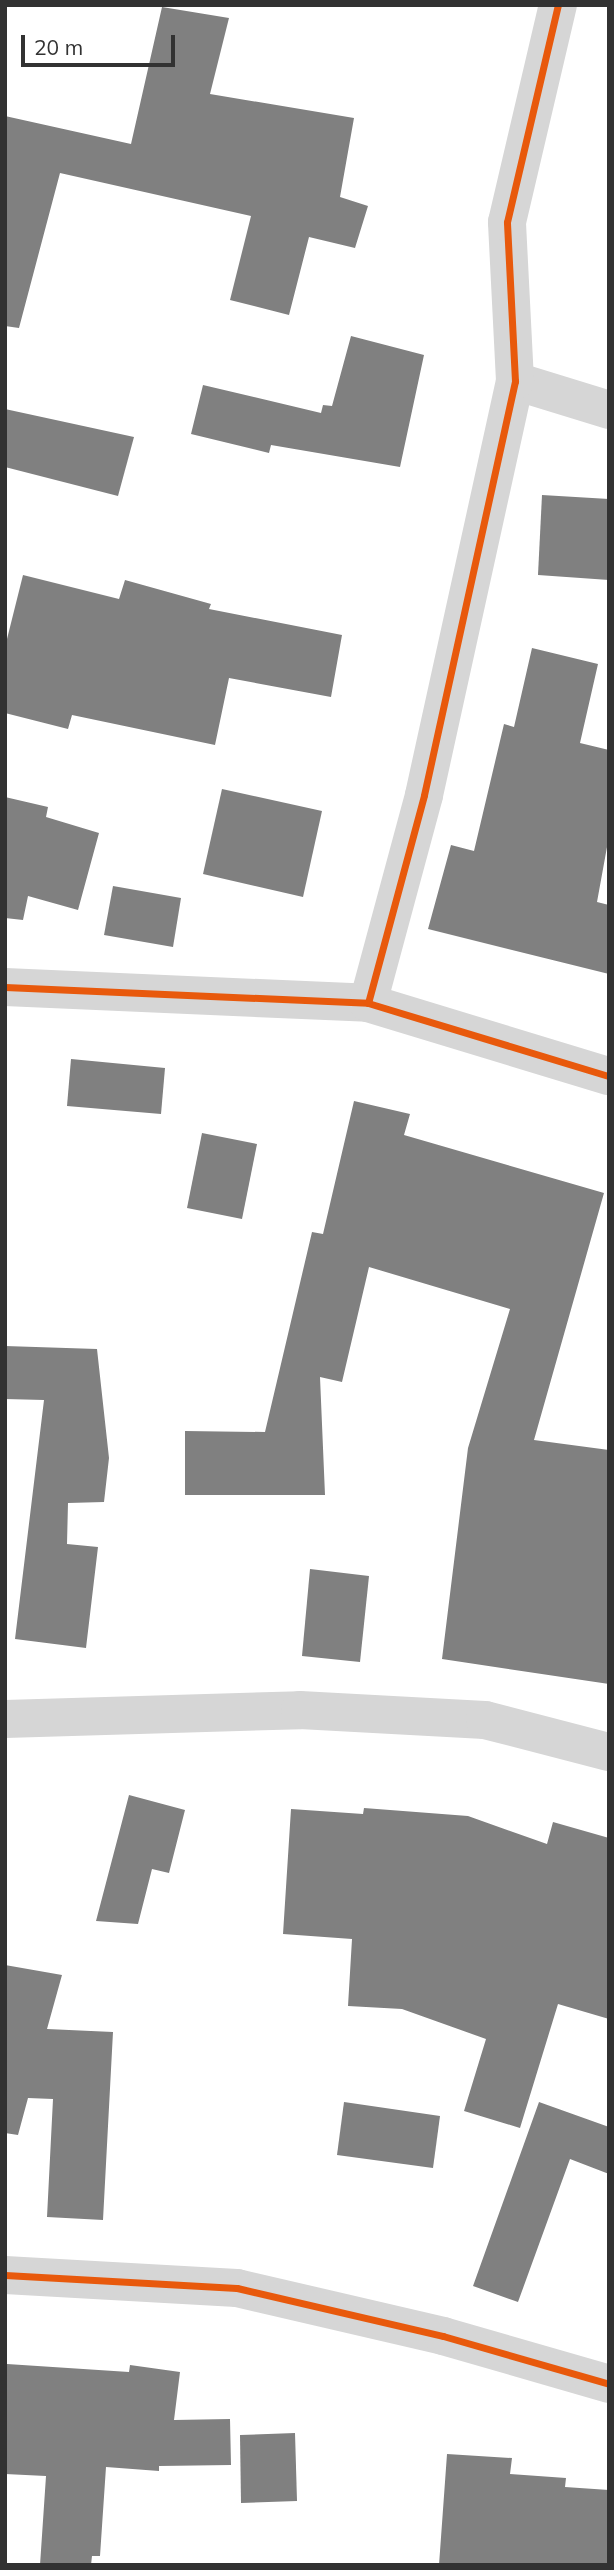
<!DOCTYPE html>
<style>
body{margin:0}
#map{position:relative;width:614px;height:2570px;overflow:hidden;background:#fff;font-family:Mulish,sans-serif}
div>[style]{position:absolute}
[style*='--x']{left:calc(var(--x)*1px);top:calc(var(--y)*1px);width:calc(var(--w)*1px);rotate:calc(var(--a)*1deg)}
.building>*{inset:0;background:#808080}
.minor>*{height:38px;margin:-19px;padding:0 19px;transform-origin:19px;border-radius:19px;background:#d6d6d6}
.cycleway>*{height:7px;margin:-3.5px;padding:0 3.5px;transform-origin:3.5px;border-radius:3.5px;background:#e8590c}
span{translate:-50% -50%;white-space:nowrap;text-align:center;line-height:1.15;-webkit-text-stroke:7px #fff;paint-order:stroke}
.frame{position:absolute;inset:0;border:7px solid #323232;pointer-events:none}
.scale{position:absolute;left:21px;top:35px;width:154px;height:32px;box-sizing:border-box;border:4px solid #323232;border-top:0;padding-left:9px;font-size:21px;line-height:24px;white-space:nowrap;color:#323232;-webkit-text-stroke:5px #fff;paint-order:stroke}
</style>
<div id="map">
<div class="building">
<i style="clip-path:polygon(162px 7px,229px 18px,210px 94px,354px 118px,340px 197px,368px 206px,355px 248px,309px 237px,289px 315px,230px 300px,251px 216px,60px 173px,19px 328px,5px 326px,5px 116px,131px 144px)"></i>
<i style="clip-path:polygon(351px 336px,424px 355px,400px 467px,271px 445px,269px 453px,191px 434px,203px 385px,321px 413px,323px 405px,332px 406px)"></i>
<i style="clip-path:polygon(5px 409px,134px 437px,118px 496px,5px 467px)"></i>
<i style="clip-path:polygon(542px 495px,609px 499px,609px 580px,538px 575px)"></i>
<i style="clip-path:polygon(23px 575px,119px 599px,125px 580px,211px 604px,209px 609px,342px 635px,331px 697px,229px 678px,215px 745px,72px 715px,68px 729px,5px 713px,5px 647px)"></i>
<i style="clip-path:polygon(532px 648px,598px 664px,580px 743px,609px 750px,609px 836px,597px 902px,609px 905px,609px 974px,428px 929px,451px 845px,474px 851px,504px 724px,514px 727px)"></i>
<i style="clip-path:polygon(222px 789px,322px 811px,303px 897px,203px 874px)"></i>
<i style="clip-path:polygon(5px 797px,48px 807px,46px 817px,99px 833px,78px 910px,28px 896px,23px 920px,5px 918px)"></i>
<i style="clip-path:polygon(113px 886px,181px 898px,173px 947px,104px 935px)"></i>
<i style="clip-path:polygon(71px 1059px,165px 1068px,161px 1114px,67px 1106px)"></i>
<i style="clip-path:polygon(354px 1101px,410px 1114px,404px 1135px,604px 1193px,534px 1440px,609px 1450px,609px 1684px,442px 1659px,468px 1448px,510px 1309px,369px 1267px,342px 1382px,320px 1377px,325px 1495px,185px 1495px,185px 1431px,265px 1432px,312px 1232px,323px 1234px)"></i>
<i style="clip-path:polygon(202px 1133px,257px 1144px,242px 1219px,187px 1208px)"></i>
<i style="clip-path:polygon(5px 1346px,97px 1349px,109px 1458px,104px 1502px,68px 1503px,67px 1544px,98px 1547px,86px 1648px,15px 1639px,44px 1400px,5px 1399px)"></i>
<i style="clip-path:polygon(310px 1569px,369px 1576px,360px 1662px,302px 1656px)"></i>
<i style="clip-path:polygon(129px 1795px,185px 1810px,169px 1873px,152px 1869px,138px 1924px,96px 1921px)"></i>
<i style="clip-path:polygon(364px 1808px,468px 1816px,547px 1844px,553px 1822px,609px 1838px,609px 2019px,558px 2004px,520px 2128px,464px 2111px,486px 2039px,402px 2009px,348px 2006px,352px 1939px,283px 1934px,291px 1809px,363px 1814px)"></i>
<i style="clip-path:polygon(5px 1965px,62px 1975px,47px 2029px,113px 2032px,103px 2220px,47px 2217px,53px 2099px,28px 2098px,18px 2135px,5px 2133px)"></i>
<i style="clip-path:polygon(344px 2102px,440px 2116px,433px 2168px,337px 2155px)"></i>
<i style="clip-path:polygon(539px 2102px,609px 2127px,609px 2174px,570px 2159px,518px 2302px,473px 2286px)"></i>
<i style="clip-path:polygon(7px 2364px,129px 2372px,130px 2365px,180px 2372px,174px 2420px,230px 2419px,231px 2465px,159px 2466px,159px 2471px,106px 2467px,100px 2556px,92px 2556px,91px 2565px,40px 2565px,46px 2476px,5px 2474px)"></i>
<i style="clip-path:polygon(295px 2433px,297px 2501px,241px 2503px,240px 2435px)"></i>
<i style="clip-path:polygon(447px 2454px,512px 2458px,510px 2474px,566px 2478px,565px 2487px,609px 2490px,609px 2565px,439px 2565px)"></i>
</div>
<div class="minor">
<i style="--x:515;--y:381;--w:98;--a:17.1"></i>
<i style="--x:5;--y:987;--w:363;--a:2.5"></i>
<i style="--x:368;--y:1003;--w:252;--a:16.9"></i>
<i style="--x:368;--y:1003;--w:215;--a:-74.9"></i>
<i style="--x:424;--y:795;--w:424;--a:-77.6"></i>
<i style="--x:515;--y:381;--w:159;--a:-92.9"></i>
<i style="--x:507;--y:222;--w:223;--a:-76.8"></i>
<i style="--x:5;--y:1719;--w:295;--a:-1.7"></i>
<i style="--x:300;--y:1710;--w:185;--a:3.1"></i>
<i style="--x:485;--y:1720;--w:128;--a:14.5"></i>
<i style="--x:5;--y:2275;--w:232;--a:3.2"></i>
<i style="--x:237;--y:2288;--w:212;--a:13.1"></i>
<i style="--x:443;--y:2336;--w:173;--a:16.1"></i>
</div>
<div class="cycleway">
<i style="--x:5;--y:987;--w:363;--a:2.5"></i>
<i style="--x:368;--y:1003;--w:252;--a:16.9"></i>
<i style="--x:368;--y:1003;--w:215;--a:-74.9"></i>
<i style="--x:424;--y:795;--w:424;--a:-77.6"></i>
<i style="--x:515;--y:381;--w:159;--a:-92.9"></i>
<i style="--x:507;--y:222;--w:223;--a:-76.8"></i>
<i style="--x:5;--y:2275;--w:232;--a:3.2"></i>
<i style="--x:237;--y:2288;--w:212;--a:13.1"></i>
<i style="--x:443;--y:2336;--w:173;--a:16.1"></i>
</div>
<div class="frame"></div>
<div class="scale">20 m</div>
</div>
